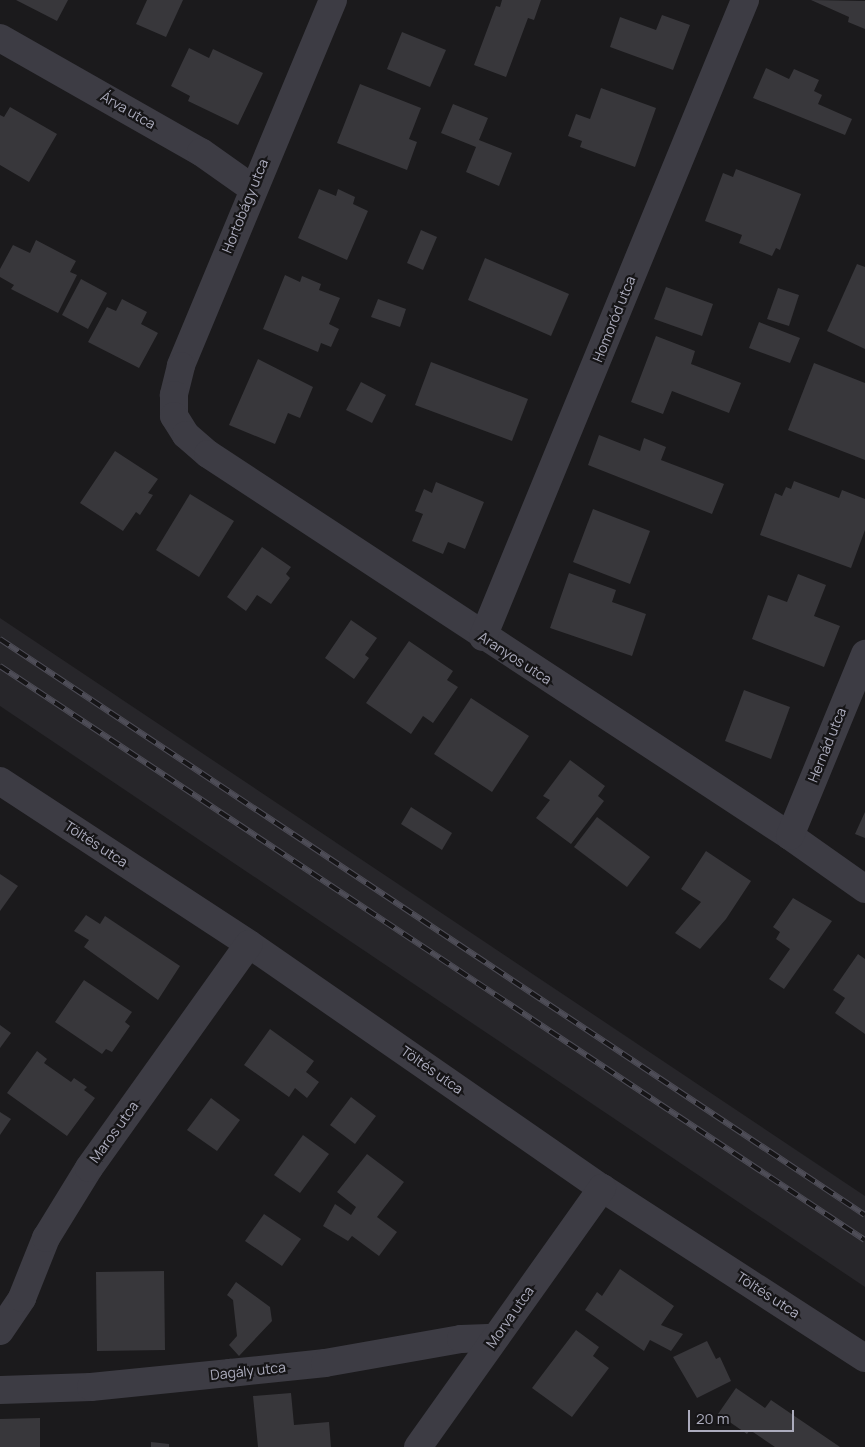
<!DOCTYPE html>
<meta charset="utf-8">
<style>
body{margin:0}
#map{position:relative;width:865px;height:1447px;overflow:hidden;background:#1b1a1c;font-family:Manrope,sans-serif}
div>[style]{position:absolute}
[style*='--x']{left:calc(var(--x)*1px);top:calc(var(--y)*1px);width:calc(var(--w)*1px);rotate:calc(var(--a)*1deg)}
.built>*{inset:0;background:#27262a}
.building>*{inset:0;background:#38373b}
.minor>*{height:28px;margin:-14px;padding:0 14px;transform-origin:14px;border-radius:14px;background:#3d3c44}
.rail>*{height:5.5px;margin-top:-2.75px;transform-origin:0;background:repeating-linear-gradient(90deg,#161517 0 11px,#4e4d57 0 22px);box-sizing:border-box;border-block:1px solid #4e4d57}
span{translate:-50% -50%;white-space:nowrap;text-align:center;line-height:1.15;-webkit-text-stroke:4.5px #161517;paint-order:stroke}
.street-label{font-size:14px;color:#acacbd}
.scale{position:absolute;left:688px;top:1410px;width:106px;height:22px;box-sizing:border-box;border:2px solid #acacbd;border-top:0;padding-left:6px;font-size:15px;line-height:18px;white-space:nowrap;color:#acacbd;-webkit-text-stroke:4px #161517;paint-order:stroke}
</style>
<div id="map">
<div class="built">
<i style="clip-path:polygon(0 618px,865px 1196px,865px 1287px,0 706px)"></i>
</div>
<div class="building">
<i style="clip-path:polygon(16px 0,68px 0,57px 21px)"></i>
<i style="clip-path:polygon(147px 0,183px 0,166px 37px,136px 24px)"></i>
<i style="clip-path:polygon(502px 0,541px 0,534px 20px,528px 18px,506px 77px,474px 65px,496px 6px,500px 7px)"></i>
<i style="clip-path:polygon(811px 0,865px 1px,865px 29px,848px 22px,849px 17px)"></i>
<i style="clip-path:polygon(662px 15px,690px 25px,673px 70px,610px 47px,620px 17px,656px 30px)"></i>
<i style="clip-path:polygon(402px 32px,446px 50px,430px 87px,387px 69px)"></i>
<i style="clip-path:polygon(189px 48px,209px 58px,213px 49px,263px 73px,238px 125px,188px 101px,190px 96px,171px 86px)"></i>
<i style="clip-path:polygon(766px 68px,789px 79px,794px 69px,819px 80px,814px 91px,822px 95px,818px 104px,852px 119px,845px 135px,753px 98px)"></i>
<i style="clip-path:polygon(360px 84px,421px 108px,409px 139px,417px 142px,407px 170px,337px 143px)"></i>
<i style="clip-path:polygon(601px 88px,656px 108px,635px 167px,580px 147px,582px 141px,568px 136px,576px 114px,590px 119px)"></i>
<i style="clip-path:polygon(453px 104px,488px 118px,479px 140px,512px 153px,499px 186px,466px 172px,476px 147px,441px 133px)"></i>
<i style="clip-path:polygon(10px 107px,57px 134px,29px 182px,0 165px,0 115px,4px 117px)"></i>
<i style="clip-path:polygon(736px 169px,801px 194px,780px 250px,776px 248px,772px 256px,739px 243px,742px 235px,705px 221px,723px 173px,733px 177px)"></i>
<i style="clip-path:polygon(319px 189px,336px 196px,338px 189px,355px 197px,353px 204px,368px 211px,347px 260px,298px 238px)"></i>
<i style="clip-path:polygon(421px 230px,437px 237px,423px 270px,407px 263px)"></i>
<i style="clip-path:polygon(36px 240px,76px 261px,70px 272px,77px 275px,58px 313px,11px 289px,14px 285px,0 277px,0 269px,13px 245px,30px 253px)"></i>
<i style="clip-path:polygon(485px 258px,569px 294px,551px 336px,468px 300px)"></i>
<i style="clip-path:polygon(857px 264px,865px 267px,865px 349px,827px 331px)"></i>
<i style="clip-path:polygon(285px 275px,300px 282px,302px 276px,321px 284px,319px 290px,340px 298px,329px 324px,339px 329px,331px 347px,321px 343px,318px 352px,263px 329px)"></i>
<i style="clip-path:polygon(81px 279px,107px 293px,88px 329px,62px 315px)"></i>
<i style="clip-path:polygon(666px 287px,713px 304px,702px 336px,654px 319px)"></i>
<i style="clip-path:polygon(778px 288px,799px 295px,789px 326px,767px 319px)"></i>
<i style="clip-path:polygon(122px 299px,147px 312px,141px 324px,158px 333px,139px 368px,88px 342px,107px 307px,116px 311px)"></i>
<i style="clip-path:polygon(378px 299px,406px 309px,400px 327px,371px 317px)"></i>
<i style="clip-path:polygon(759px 322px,800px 338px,790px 363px,749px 348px)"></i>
<i style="clip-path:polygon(656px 336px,695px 351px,691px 364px,741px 383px,729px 413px,672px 391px,663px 414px,631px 402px)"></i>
<i style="clip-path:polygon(258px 359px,313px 387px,300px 418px,288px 413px,275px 444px,229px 425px)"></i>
<i style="clip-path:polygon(431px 362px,528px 399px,512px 441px,415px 405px)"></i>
<i style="clip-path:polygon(814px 363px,865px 383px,865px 460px,788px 430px)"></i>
<i style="clip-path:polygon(361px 382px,386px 395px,372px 423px,346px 410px)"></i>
<i style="clip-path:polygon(599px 435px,640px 451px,644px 438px,666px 447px,661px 460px,724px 484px,712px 514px,588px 465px)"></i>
<i style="clip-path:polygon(115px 451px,158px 479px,148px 493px,153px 495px,140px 515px,136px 512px,123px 531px,80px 503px)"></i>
<i style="clip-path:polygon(794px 481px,839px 498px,842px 490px,865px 499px,865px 530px,851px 568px,760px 535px,775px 493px,782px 496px,786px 487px,791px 489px)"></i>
<i style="clip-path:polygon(436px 482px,484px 502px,465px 549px,448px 542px,443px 554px,412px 541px,423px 514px,415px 511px,424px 489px,432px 493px)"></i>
<i style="clip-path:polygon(190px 494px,234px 521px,199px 577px,156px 550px)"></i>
<i style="clip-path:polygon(593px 509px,650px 531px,630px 584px,573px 562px)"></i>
<i style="clip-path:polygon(262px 547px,291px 567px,286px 574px,290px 578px,271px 604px,257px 595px,246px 611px,227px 597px)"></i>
<i style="clip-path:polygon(569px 573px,616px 590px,612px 602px,646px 614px,632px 656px,550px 628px)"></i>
<i style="clip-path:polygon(798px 574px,826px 585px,814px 616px,840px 626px,824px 667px,752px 639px,768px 595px,787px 602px)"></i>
<i style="clip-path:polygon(351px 620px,377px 638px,365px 655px,369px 658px,354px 679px,325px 658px)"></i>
<i style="clip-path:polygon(409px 641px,453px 671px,447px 680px,458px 687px,433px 723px,423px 716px,411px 734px,366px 703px)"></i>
<i style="clip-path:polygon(744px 690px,790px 707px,771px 759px,725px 741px)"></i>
<i style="clip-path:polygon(471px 698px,529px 736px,492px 792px,434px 754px)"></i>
<i style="clip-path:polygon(570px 760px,605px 786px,598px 796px,604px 801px,571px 844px,536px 818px,550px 800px,543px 796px)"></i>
<i style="clip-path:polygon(411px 807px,452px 833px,442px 850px,401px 824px)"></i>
<i style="clip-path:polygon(865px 812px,865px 838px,855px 834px)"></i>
<i style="clip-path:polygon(597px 817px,650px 857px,627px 887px,574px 847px)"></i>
<i style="clip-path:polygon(706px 851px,751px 881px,726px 919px,700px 949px,675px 933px,701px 902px,681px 889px)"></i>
<i style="clip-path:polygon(0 874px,18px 886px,0 911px)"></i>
<i style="clip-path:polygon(793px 898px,832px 921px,784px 989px,769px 979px,790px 949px,776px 939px,780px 932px,773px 927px)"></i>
<i style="clip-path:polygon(86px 915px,100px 924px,105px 916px,180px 966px,158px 1000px,84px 947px,89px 940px,74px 931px)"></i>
<i style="clip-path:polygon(858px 954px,865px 959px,865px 1034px,835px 1013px,845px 998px,833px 990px)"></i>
<i style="clip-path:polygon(84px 980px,132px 1012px,125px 1022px,130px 1026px,112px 1052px,106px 1049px,102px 1054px,55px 1022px)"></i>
<i style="clip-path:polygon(0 1025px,11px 1033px,0 1048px)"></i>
<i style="clip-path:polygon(270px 1029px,314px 1061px,306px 1072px,319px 1082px,307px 1098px,295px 1088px,289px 1097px,244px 1065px)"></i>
<i style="clip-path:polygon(37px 1051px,47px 1059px,44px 1063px,71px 1082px,74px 1078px,87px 1087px,84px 1090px,95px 1098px,67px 1136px,7px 1093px)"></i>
<i style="clip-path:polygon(351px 1097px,376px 1116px,355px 1144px,330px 1125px)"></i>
<i style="clip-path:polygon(211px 1098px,240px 1120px,217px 1151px,187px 1130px)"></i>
<i style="clip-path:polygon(0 1112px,11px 1119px,0 1135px)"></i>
<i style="clip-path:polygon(303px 1135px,329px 1154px,300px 1193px,274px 1175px)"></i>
<i style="clip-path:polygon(367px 1154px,404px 1182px,377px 1217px,397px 1232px,379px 1256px,352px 1236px,348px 1241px,323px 1226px,335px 1204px,351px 1215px,356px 1207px,337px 1192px)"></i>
<i style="clip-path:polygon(264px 1214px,301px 1239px,282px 1266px,245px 1241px)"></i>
<i style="clip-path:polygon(620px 1269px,674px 1306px,661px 1325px,683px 1334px,671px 1351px,650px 1340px,644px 1351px,585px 1310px,597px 1292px,602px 1296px)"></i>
<i style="clip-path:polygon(164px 1271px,165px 1350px,97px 1351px,96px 1272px)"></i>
<i style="clip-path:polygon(236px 1282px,270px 1307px,272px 1321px,239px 1356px,229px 1345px,237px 1336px,233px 1300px,227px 1295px)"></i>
<i style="clip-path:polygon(576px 1330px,599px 1347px,593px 1356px,609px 1368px,572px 1417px,532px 1388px)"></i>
<i style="clip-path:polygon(707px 1341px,716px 1359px,720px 1357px,731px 1381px,697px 1398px,673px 1357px)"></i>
<i style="clip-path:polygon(736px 1388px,765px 1408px,771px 1400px,840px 1447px,775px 1447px,750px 1430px,747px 1434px,718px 1414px)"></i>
<i style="clip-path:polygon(291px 1393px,294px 1425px,329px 1422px,331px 1447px,258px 1447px,253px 1396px)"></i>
<i style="clip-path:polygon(40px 1418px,40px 1447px,0 1447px,0 1419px)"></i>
<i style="clip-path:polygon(151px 1442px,169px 1444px,169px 1447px,151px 1447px)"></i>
</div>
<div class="minor">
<i style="--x:333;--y:0;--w:396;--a:112.6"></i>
<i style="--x:181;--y:366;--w:30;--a:104"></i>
<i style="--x:174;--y:395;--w:21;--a:90"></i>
<i style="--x:174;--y:416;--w:22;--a:58"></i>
<i style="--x:186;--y:435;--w:29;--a:41"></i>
<i style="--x:208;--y:454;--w:696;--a:33.28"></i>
<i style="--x:790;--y:836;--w:92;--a:35.2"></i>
<i style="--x:0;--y:38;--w:231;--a:29.6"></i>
<i style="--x:201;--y:152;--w:62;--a:35.2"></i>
<i style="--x:483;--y:637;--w:689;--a:-67.64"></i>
<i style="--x:0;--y:781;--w:298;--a:33.2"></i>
<i style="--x:249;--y:944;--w:429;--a:34.7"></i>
<i style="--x:602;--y:1188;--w:313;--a:32.9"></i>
<i style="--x:790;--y:836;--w:197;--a:-67.6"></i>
<i style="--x:0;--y:1331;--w:40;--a:-56"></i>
<i style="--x:22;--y:1298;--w:65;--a:-68.2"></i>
<i style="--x:46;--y:1238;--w:82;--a:-58.4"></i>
<i style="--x:89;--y:1168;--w:275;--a:-54.5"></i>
<i style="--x:0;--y:1390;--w:91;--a:-1.9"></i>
<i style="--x:91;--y:1387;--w:140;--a:-5.8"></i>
<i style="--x:230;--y:1373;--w:96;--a:-6"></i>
<i style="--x:325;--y:1363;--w:138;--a:-10"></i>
<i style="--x:461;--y:1339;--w:34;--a:-2"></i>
<i style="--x:418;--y:1447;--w:318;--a:-54.6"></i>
</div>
<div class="rail">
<i style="--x:0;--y:639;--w:1039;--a:33.66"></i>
<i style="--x:0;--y:666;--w:1038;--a:33.57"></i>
</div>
<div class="street-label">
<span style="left:128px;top:110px;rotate:30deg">Árva utca</span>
<span style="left:245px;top:206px;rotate:-68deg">Hortobágy utca</span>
<span style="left:614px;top:319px;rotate:-68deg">Homoród utca</span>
<span style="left:515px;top:658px;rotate:33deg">Aranyos utca</span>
<span style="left:827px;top:745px;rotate:-68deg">Hernád utca</span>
<span style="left:96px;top:844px;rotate:33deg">Töltés utca</span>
<span style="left:432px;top:1070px;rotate:35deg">Töltés utca</span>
<span style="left:114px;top:1132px;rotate:-54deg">Maros utca</span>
<span style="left:768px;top:1295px;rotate:33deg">Töltés utca</span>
<span style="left:510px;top:1317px;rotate:-55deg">Morva utca</span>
<span style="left:248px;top:1371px;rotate:-6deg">Dagály utca</span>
</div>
<div class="scale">20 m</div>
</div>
